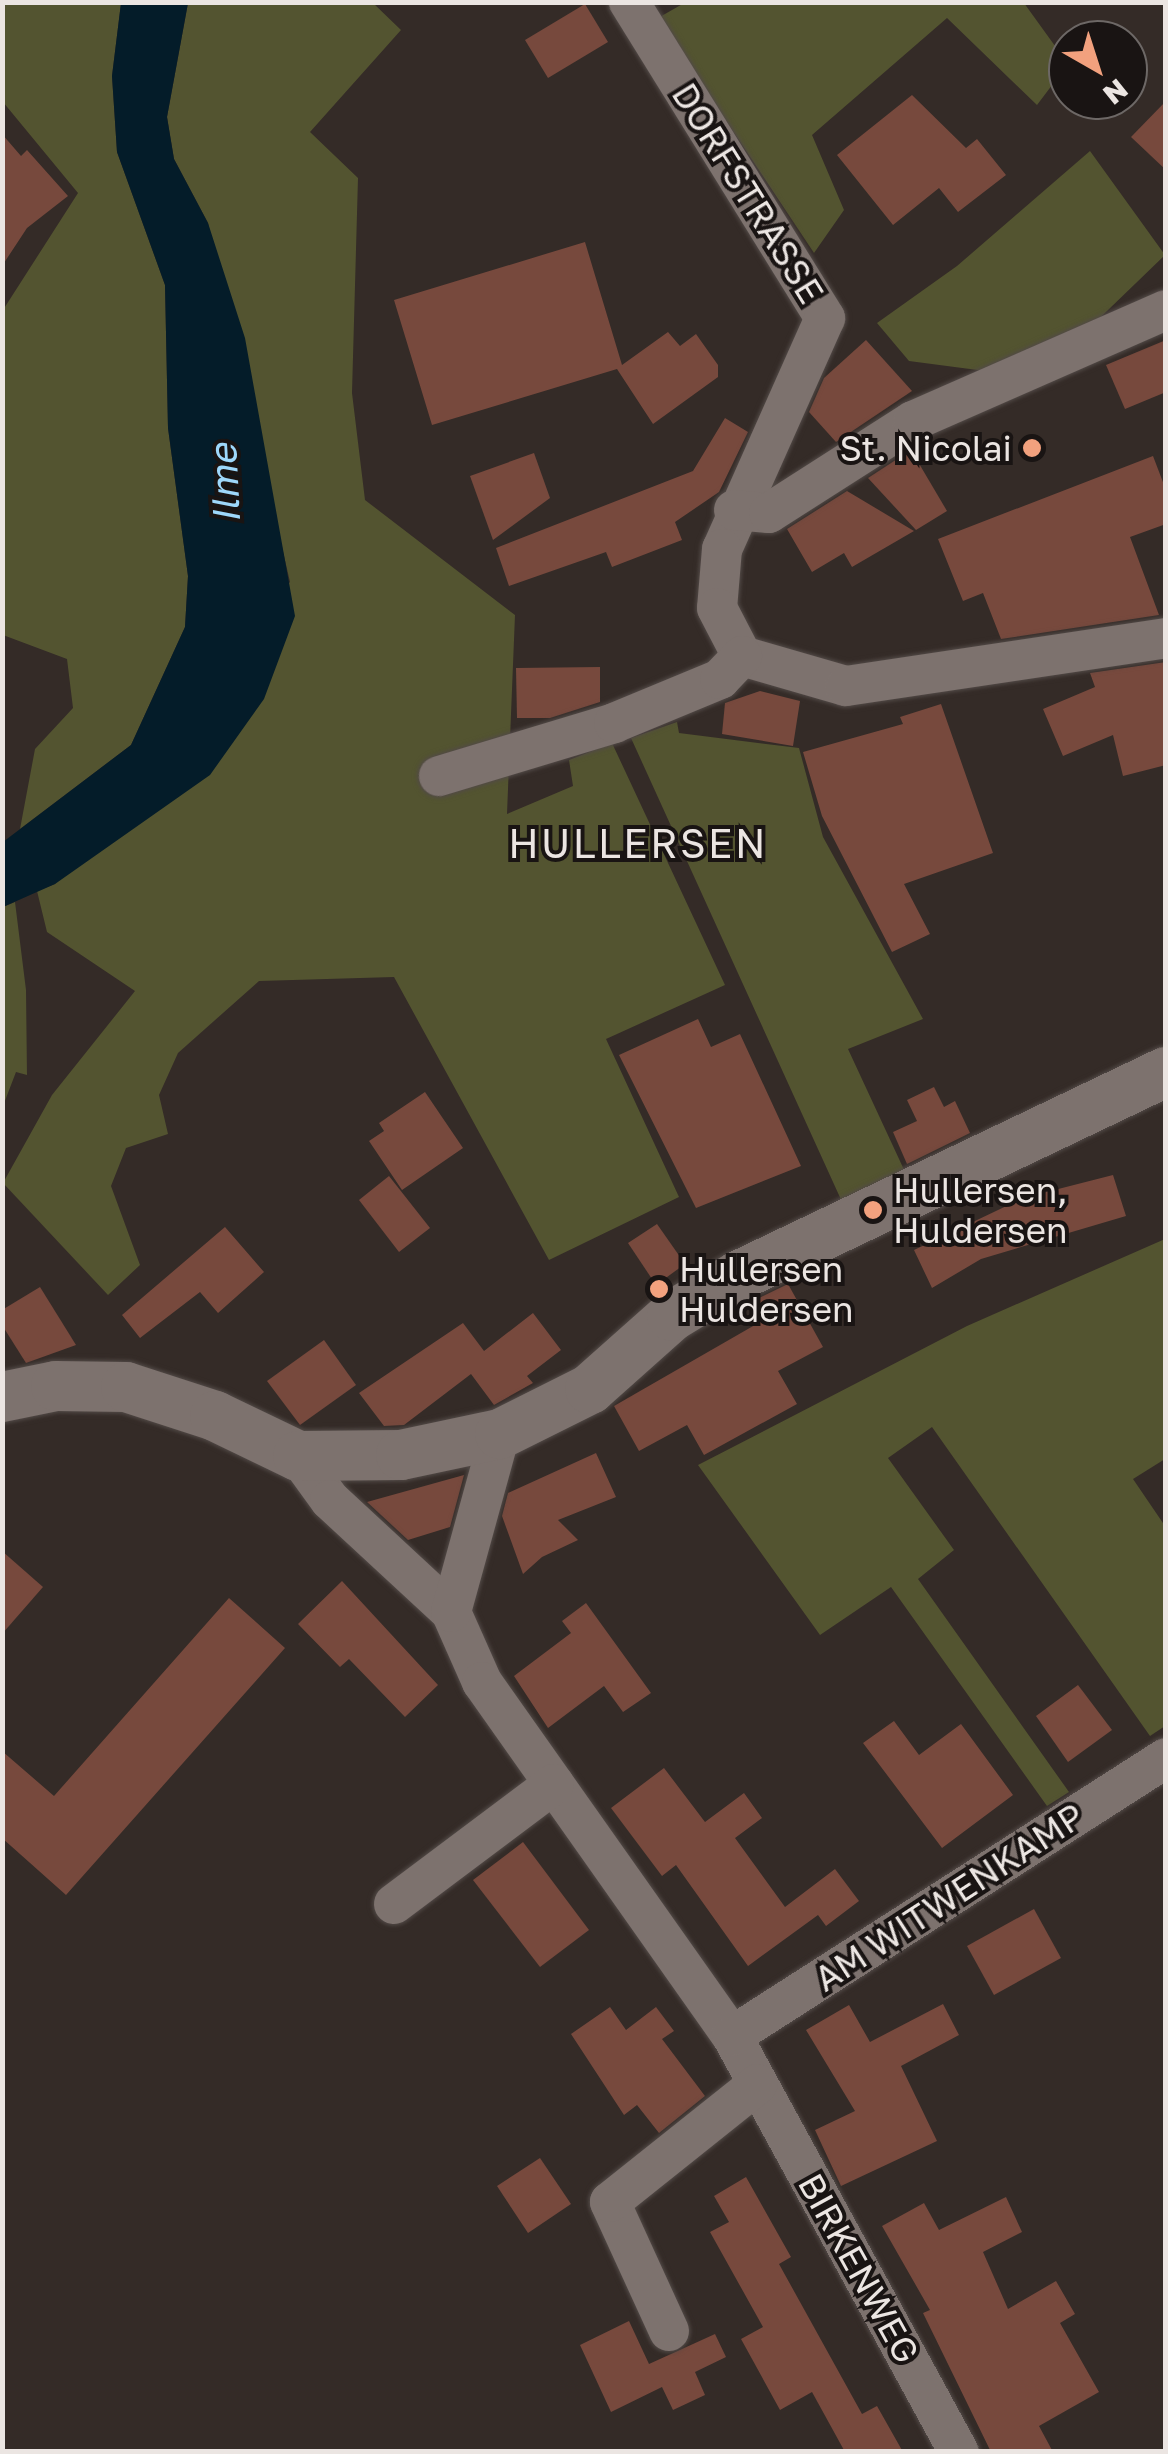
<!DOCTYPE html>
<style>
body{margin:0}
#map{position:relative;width:1168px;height:2454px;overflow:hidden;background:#342b27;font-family:"Golos Text",sans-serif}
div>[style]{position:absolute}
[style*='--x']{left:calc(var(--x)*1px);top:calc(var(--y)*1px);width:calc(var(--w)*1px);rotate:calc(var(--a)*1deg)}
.green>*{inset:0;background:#535430}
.water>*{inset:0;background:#041c29}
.building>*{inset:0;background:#77493d}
.roads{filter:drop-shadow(0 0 2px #524a47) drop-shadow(0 0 2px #524a47)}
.minor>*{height:40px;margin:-20px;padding:0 20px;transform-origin:20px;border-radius:20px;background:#7d726e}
.tertiary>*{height:50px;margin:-25px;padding:0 25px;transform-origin:25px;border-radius:25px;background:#7d726e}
.dots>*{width:28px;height:28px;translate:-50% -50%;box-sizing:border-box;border:5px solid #191413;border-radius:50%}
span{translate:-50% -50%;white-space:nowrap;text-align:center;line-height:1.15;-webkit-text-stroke:8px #191413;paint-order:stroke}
.street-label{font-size:35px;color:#ebe5e2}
.poi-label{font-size:35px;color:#ebe5e2}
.right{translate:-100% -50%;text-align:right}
.left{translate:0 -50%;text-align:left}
.water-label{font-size:38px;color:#9ed8fb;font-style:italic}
.quarter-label{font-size:40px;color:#ebe5e2;letter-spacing:2.5px}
.frame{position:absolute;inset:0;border:5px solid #ebe5e2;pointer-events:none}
.north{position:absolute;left:1048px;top:20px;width:100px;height:100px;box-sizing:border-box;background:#191413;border:2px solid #6d6866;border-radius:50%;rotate:141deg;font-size:28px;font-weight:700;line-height:40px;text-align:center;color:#ebe5e2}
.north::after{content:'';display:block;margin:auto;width:35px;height:45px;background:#f2a17e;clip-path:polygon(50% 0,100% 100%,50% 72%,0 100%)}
</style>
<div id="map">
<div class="green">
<i style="clip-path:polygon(267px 2px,373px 3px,401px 30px,310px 132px,358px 178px,352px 393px,365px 500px,515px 615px,507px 814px,573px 786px,569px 760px,612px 743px,725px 985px,606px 1039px,679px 1197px,549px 1260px,394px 977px,259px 981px,178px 1053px,159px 1095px,168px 1134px,126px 1148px,111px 1186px,140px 1265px,108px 1295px,3px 1183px,52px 1095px,135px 991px,47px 932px,37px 891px,55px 884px,290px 582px,208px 223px,174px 159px,167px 117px,188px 3px)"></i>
<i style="clip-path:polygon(686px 2px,1024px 3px,1068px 64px,1037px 105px,947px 18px,812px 135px,844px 210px,814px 253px,658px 18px)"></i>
<i style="clip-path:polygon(2px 3px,121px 3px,112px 76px,117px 152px,165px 285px,168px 428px,188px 576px,185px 627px,131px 745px,20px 829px,35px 749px,73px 708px,67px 659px,3px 635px,3px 310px,78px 193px,3px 102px)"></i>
<i style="clip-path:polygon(1090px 151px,1165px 255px,1078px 339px,985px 371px,909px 361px,877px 323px,957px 266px)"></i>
<i style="clip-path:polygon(677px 722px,679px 733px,799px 748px,823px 837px,923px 1019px,848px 1049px,906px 1174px,843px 1204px,631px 738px)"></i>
<i style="clip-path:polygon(15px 902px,26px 990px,27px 1075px,16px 1072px,3px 1106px,3px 907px)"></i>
<i style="clip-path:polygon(1165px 1239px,1165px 1459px,1133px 1479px,1165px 1526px,1165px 1726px,1150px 1736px,932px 1427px,888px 1458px,954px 1550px,918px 1579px,1069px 1792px,1047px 1806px,891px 1587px,820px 1635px,698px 1465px,967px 1326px)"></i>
</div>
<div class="water">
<i style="clip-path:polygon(121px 3px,188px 3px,167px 117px,174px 159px,208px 223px,245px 338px,295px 616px,264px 699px,210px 775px,55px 884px,3px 907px,3px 842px,131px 745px,185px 627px,188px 576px,168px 428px,165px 285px,117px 152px,112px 76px)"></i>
</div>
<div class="building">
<i style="clip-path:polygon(585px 4px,608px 42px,548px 78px,525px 40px)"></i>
<i style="clip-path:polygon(912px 95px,966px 148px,977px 139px,1006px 175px,958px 212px,939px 188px,893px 225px,837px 155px)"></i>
<i style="clip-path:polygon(1166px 101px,1166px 170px,1131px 137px)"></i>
<i style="clip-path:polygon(2px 134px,21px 156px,27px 150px,68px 196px,27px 228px,2px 266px)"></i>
<i style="clip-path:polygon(585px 242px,622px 365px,668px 332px,680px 346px,696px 334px,718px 365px,718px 377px,653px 424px,617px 369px,432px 425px,394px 300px)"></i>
<i style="clip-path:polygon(866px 340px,912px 391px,836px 442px,809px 412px,824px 378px)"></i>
<i style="clip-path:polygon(1166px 340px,1166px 392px,1125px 409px,1106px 365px)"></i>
<i style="clip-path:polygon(725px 418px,748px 432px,719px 492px,675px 522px,682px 540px,612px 567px,606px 552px,509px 586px,496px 548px,693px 471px)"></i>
<i style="clip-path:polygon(911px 450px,947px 511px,916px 530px,868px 478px)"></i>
<i style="clip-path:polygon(534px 453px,550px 498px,493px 540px,470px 476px)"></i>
<i style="clip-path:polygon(1153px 456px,1166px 490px,1166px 524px,1130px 537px,1159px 615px,1001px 639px,983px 593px,963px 601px,938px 539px)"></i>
<i style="clip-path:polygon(847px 491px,914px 531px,852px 567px,844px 553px,812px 572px,787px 529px)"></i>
<i style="clip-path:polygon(1166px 662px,1166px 765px,1123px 776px,1113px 735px,1063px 756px,1043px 709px,1095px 687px,1090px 673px)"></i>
<i style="clip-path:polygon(600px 667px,600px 702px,550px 718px,517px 718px,516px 668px)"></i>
<i style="clip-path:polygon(760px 691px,800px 701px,793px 746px,722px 734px,725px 703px)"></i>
<i style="clip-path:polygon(941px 704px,993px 853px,904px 884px,930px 934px,892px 952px,822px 816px,803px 752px,903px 724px,900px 717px)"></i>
<i style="clip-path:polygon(698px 1019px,711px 1047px,740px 1034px,801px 1166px,696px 1208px,619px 1055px)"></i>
<i style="clip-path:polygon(934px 1087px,944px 1107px,955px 1101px,970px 1133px,907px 1164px,893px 1132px,917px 1121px,907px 1100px)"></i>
<i style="clip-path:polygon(425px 1092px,463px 1148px,402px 1190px,369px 1141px,384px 1131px,379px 1123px)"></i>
<i style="clip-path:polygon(1113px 1175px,1126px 1216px,981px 1259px,932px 1288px,914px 1250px,1023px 1198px)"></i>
<i style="clip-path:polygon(389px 1176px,430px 1228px,399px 1252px,359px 1200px)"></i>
<i style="clip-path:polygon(657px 1224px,685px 1264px,656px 1285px,628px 1243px)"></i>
<i style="clip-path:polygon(225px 1227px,264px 1272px,218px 1313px,200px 1292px,140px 1338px,122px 1315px)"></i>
<i style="clip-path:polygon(788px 1284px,823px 1347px,778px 1371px,797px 1404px,704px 1455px,687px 1425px,639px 1451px,614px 1406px,767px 1318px,757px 1299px)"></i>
<i style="clip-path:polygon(40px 1287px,76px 1345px,26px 1363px,2px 1325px,2px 1310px)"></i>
<i style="clip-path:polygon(533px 1313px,561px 1350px,527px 1376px,533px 1383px,494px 1405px,471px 1374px,404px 1425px,384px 1426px,359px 1393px,463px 1323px,484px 1351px)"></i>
<i style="clip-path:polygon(324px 1340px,356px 1385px,300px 1425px,267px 1381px)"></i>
<i style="clip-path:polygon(596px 1453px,616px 1497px,558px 1520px,578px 1540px,542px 1557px,523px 1574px,502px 1516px,508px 1493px)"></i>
<i style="clip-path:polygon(464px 1475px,450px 1527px,408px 1540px,367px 1502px)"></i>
<i style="clip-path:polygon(2px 1551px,43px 1587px,2px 1634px)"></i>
<i style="clip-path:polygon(342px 1581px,438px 1685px,405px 1717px,349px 1659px,340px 1667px,298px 1624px)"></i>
<i style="clip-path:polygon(229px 1598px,285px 1648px,66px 1895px,2px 1838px,2px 1751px,54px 1796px)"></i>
<i style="clip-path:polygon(586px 1603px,651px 1693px,623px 1712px,604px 1686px,548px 1728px,514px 1676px,571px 1633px,562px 1621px)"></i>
<i style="clip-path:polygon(1078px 1685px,1112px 1730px,1068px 1762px,1036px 1716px)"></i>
<i style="clip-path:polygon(894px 1721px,919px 1755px,961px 1724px,1013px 1795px,942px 1848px,863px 1743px)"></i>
<i style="clip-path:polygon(664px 1768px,705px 1822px,744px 1793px,762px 1818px,735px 1838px,785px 1907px,835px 1869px,859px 1901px,826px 1926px,818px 1915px,748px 1966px,676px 1865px,662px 1876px,611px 1808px)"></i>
<i style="clip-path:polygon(523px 1842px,589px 1930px,540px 1967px,473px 1880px)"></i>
<i style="clip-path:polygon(1034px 1909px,1061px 1958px,994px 1995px,967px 1946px)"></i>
<i style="clip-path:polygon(943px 2004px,959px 2035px,901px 2066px,937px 2141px,841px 2186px,815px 2130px,855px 2111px,806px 2030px,849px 2005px,870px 2042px)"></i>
<i style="clip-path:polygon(610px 2007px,626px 2030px,656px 2007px,674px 2031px,662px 2039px,705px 2096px,659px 2133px,637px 2105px,624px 2115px,571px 2034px)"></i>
<i style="clip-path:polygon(540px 2158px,571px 2204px,528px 2233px,497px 2186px)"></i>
<i style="clip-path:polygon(746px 2177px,791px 2257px,779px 2264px,862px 2414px,877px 2406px,903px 2452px,845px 2452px,812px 2392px,780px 2410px,741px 2339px,763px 2327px,710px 2232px,729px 2222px,714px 2196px)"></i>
<i style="clip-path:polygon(1006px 2197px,1022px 2232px,983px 2252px,1008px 2309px,1056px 2281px,1075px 2314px,1060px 2323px,1099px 2392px,1039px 2426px,1053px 2452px,991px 2452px,923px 2313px,930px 2310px,882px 2226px,924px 2203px,939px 2230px)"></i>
<i style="clip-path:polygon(629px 2321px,649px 2364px,715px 2334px,726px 2357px,695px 2372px,705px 2395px,673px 2410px,662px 2387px,611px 2412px,580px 2345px)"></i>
</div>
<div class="roads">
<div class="minor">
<i style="--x:629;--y:2;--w:372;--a:58.2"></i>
<i style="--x:825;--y:318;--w:253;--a:114"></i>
<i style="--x:722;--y:549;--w:59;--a:94.8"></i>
<i style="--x:717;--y:608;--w:54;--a:62.5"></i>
<i style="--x:742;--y:656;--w:108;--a:16.1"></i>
<i style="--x:846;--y:686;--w:324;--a:-8.5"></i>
<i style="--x:734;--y:510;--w:35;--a:5"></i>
<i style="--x:769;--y:513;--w:171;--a:-32.6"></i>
<i style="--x:913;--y:421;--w:276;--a:-23.7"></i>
<i style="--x:439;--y:776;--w:183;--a:-16.8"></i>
<i style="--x:614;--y:723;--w:115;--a:-22.5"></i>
<i style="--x:720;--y:679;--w:32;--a:-46"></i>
<i style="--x:298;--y:1456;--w:54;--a:54"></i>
<i style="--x:330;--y:1500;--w:165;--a:42.8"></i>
<i style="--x:451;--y:1612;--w:77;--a:66.1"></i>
<i style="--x:482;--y:1682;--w:433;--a:54.8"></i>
<i style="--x:732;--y:2036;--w:474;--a:61.4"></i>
<i style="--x:451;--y:1612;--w:185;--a:-74.6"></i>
<i style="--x:394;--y:1904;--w:200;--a:-36.9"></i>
<i style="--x:732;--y:2036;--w:515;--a:-32.64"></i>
<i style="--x:669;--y:2331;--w:142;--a:-114.6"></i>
<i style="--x:610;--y:2202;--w:189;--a:-38.6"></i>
</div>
<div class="tertiary">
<i style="--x:2;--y:1397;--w:55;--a:-11.5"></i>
<i style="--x:56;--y:1386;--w:70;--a:0.8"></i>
<i style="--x:126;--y:1387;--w:94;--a:18"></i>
<i style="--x:215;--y:1416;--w:92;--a:25.7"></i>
<i style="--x:298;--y:1456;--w:103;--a:-0.6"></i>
<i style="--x:401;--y:1455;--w:101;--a:-12"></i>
<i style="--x:500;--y:1434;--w:101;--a:-26.6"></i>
<i style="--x:590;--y:1389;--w:110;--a:-41.7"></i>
<i style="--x:672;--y:1316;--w:77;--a:-31.2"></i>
<i style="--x:738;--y:1276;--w:474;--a:-25.5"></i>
</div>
</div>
<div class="dots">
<i style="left:1032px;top:448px;background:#f2a17e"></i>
<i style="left:873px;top:1210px;background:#f2a17e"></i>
<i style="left:659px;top:1289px;background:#f2a17e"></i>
</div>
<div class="street-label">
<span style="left:748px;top:193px;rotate:58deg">DORFSTRASSE</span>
<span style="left:949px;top:1897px;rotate:-33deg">AM WITWENKAMP</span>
<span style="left:859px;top:2268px;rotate:61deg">BIRKENWEG</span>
</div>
<div class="poi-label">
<span class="right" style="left:1012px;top:448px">St. Nicolai</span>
<span class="left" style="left:893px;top:1210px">Hullersen,<br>Huldersen</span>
<span class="left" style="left:679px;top:1289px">Hullersen<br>Huldersen</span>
</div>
<div class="water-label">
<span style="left:224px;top:484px;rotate:-93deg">Ilme</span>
</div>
<div class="quarter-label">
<span style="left:638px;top:843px">HULLERSEN</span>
</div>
<div class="frame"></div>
<div class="north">N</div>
</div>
